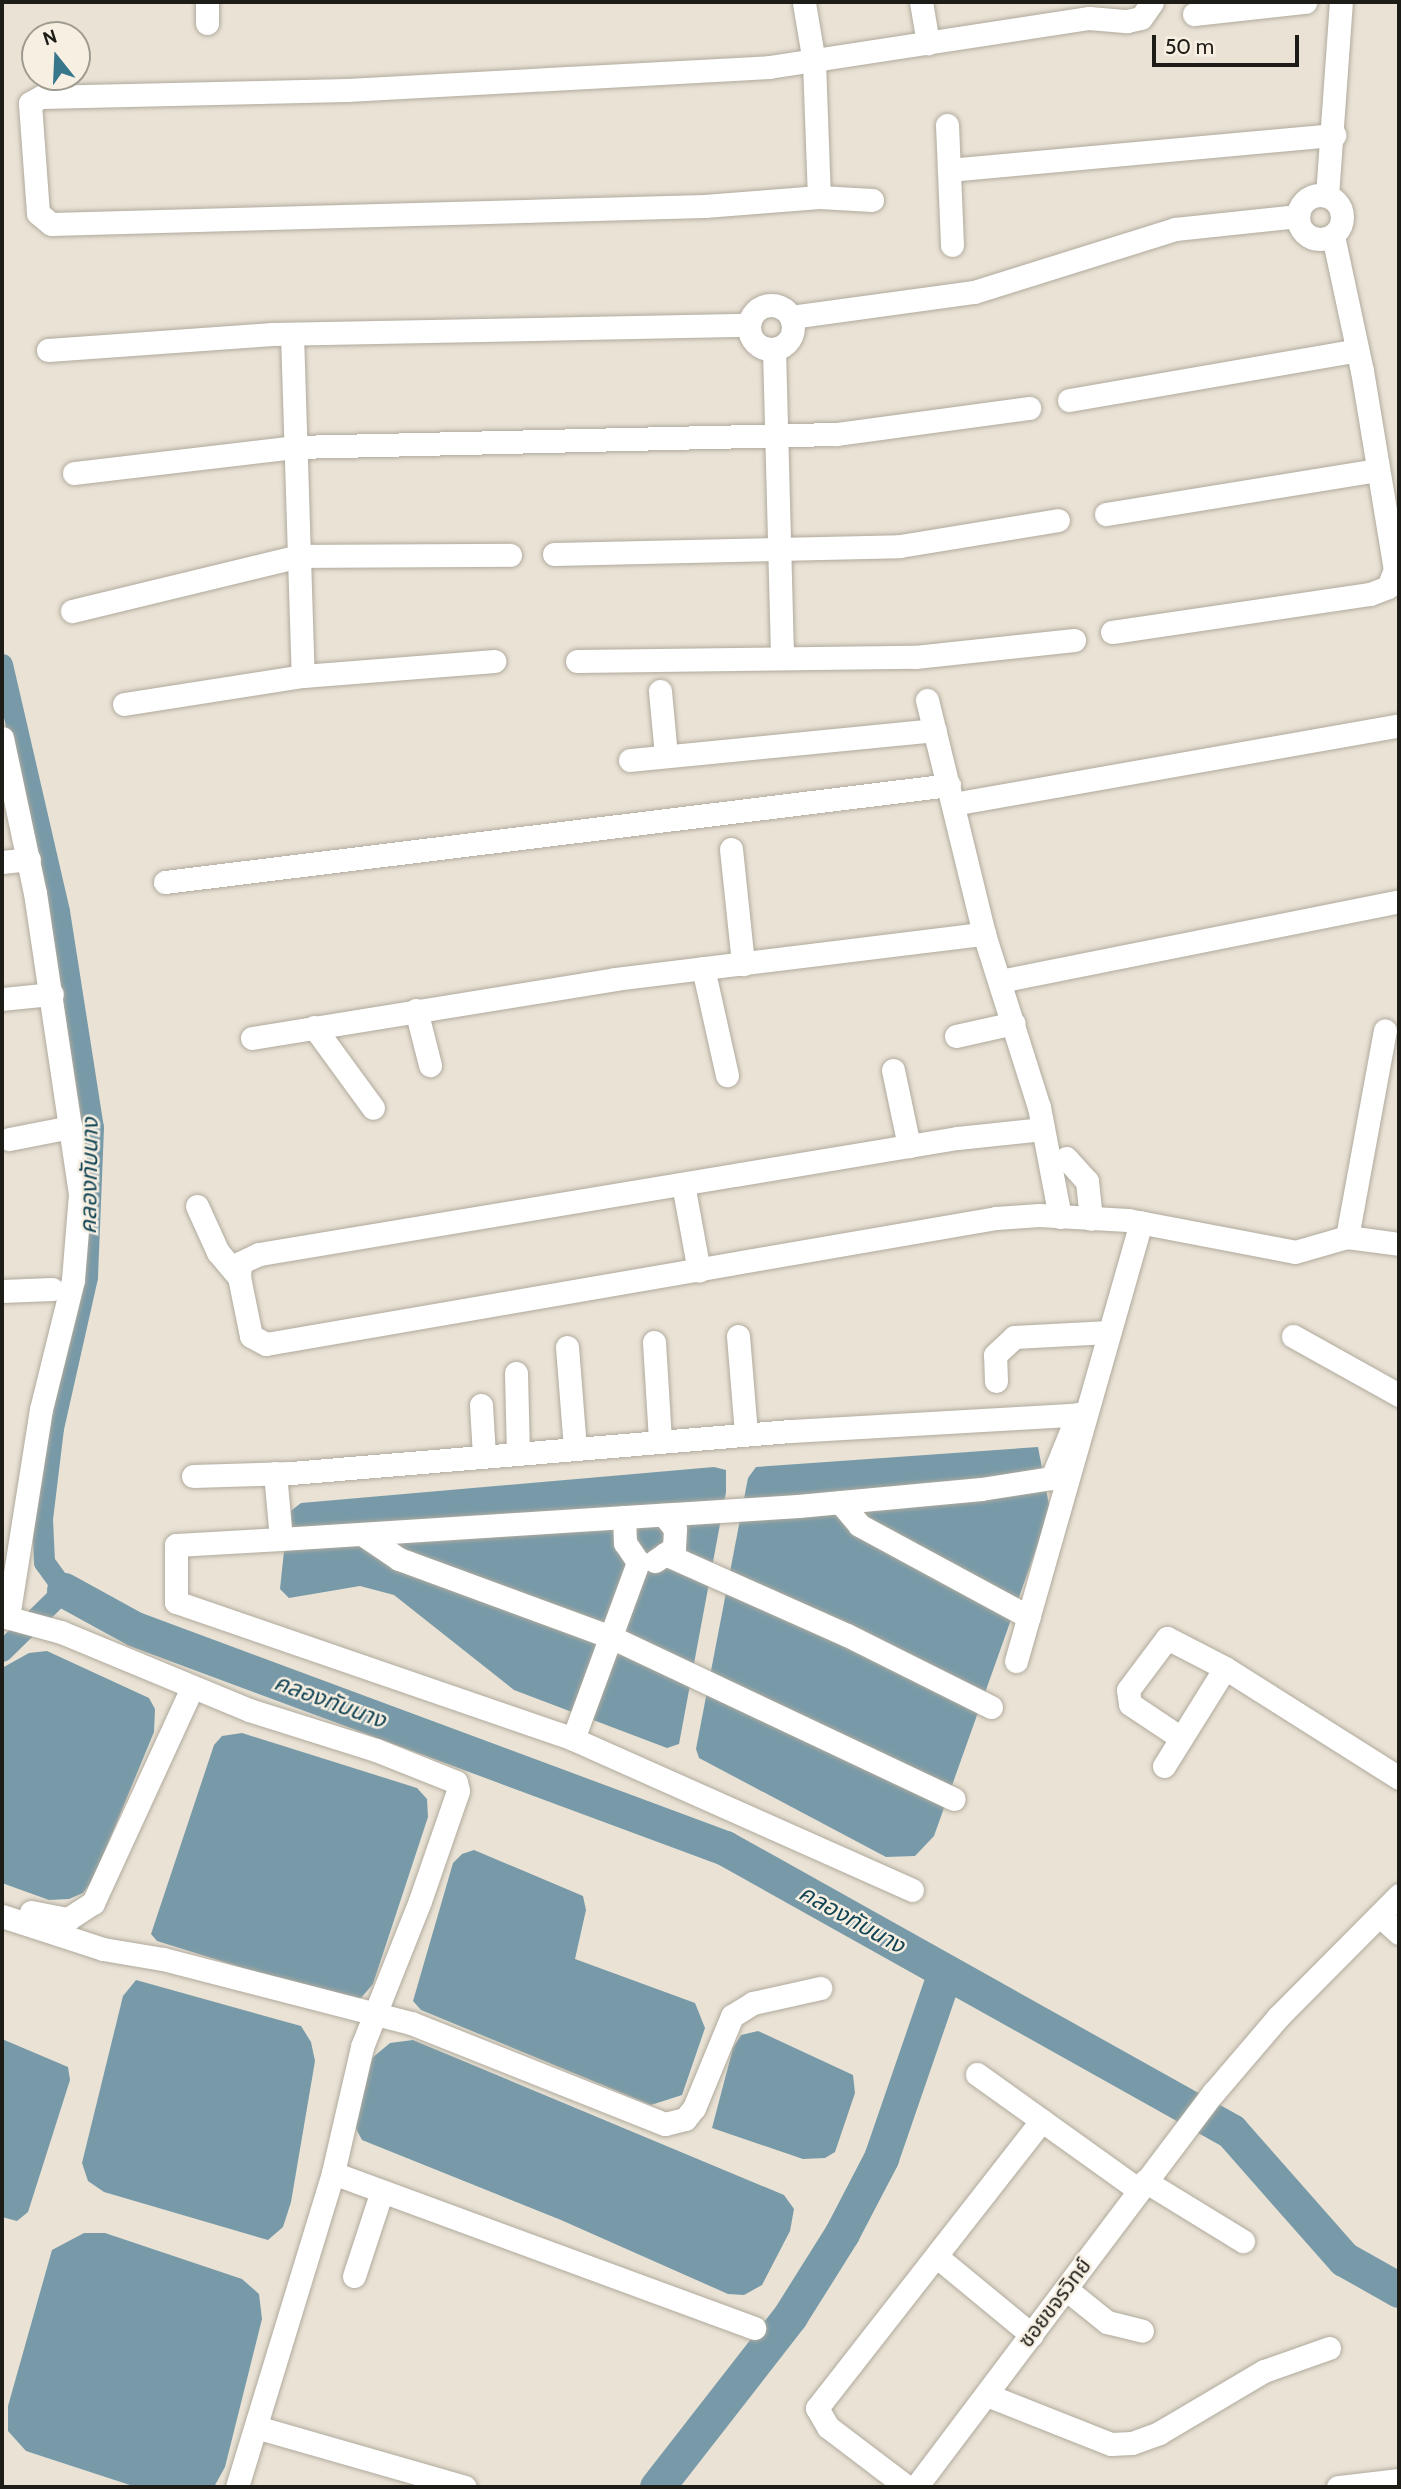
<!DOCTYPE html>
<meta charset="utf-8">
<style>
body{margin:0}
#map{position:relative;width:1401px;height:2489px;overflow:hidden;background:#e9e2d5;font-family:Cabin,"Noto Sans Thai",sans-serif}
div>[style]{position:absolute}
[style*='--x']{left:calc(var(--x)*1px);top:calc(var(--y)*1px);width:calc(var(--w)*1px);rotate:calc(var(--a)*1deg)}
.water>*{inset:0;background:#789aa8}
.canal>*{height:21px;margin:-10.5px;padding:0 10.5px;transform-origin:10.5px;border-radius:10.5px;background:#789aa8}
.river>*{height:35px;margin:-17.5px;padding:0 17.5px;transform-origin:17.5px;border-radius:17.5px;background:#789aa8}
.roads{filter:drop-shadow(0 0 2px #b0aa9d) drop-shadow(0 0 2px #b0aa9d)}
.minor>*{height:23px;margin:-11.5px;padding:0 11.5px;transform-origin:11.5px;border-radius:11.5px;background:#fff}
.minor>.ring{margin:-11.5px;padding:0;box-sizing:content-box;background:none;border:23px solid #fff;border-radius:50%}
span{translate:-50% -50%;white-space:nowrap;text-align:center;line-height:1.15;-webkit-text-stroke:5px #f6efe2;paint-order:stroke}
.street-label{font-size:21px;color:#1e1c17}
.water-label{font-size:23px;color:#114353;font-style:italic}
.frame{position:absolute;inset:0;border:4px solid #1e1c17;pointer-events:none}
.north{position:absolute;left:21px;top:21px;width:70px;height:70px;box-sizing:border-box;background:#f6efe2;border:2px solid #a09b91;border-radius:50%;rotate:342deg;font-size:19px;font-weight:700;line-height:28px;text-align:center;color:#1e1c17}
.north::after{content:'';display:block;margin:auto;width:24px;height:32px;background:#38768c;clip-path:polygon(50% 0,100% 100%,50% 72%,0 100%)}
.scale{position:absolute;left:1152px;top:35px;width:147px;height:32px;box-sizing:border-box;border:4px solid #1e1c17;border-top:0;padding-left:9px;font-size:21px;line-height:24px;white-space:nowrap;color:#1e1c17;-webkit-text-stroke:5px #f6efe2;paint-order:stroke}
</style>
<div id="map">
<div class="water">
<i style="clip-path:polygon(1038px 1447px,1050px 1510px,934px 1836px,915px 1856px,886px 1857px,699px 1758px,696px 1749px,748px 1478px,756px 1467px)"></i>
<i style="clip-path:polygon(714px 1467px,726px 1470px,726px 1492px,679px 1744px,667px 1748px,514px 1690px,394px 1595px,360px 1586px,289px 1598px,280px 1589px,288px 1513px,301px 1503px)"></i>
<i style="clip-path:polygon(47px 1651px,149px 1698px,155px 1709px,154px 1732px,93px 1880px,83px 1893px,69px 1899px,49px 1900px,2px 1883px,2px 1668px,29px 1653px)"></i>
<i style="clip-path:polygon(242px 1733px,417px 1788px,427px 1799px,428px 1817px,373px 1984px,361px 1998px,342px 1999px,157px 1941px,151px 1934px,214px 1745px,222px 1736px)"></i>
<i style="clip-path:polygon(474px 1850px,583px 1896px,586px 1910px,575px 1959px,695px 2003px,705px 2028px,682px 2095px,651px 2105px,421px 2010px,413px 2001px,453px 1863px,462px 1854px)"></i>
<i style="clip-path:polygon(136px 1980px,301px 2026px,311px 2042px,315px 2061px,291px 2202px,283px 2227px,268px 2240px,104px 2192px,88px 2181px,82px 2163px,123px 1996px)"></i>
<i style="clip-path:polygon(758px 2031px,853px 2075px,855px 2093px,835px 2152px,825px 2158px,803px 2159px,712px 2128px,733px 2048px,741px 2035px)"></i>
<i style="clip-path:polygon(2px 2039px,68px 2067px,70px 2080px,28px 2212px,17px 2221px,2px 2217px)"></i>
<i style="clip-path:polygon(413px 2040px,784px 2195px,794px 2209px,790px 2231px,762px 2285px,744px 2295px,728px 2294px,561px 2220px,362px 2140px,353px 2123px,372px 2058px,390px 2043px)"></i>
<i style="clip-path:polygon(84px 2233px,105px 2233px,242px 2279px,259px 2294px,262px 2319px,225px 2467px,214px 2487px,136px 2487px,26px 2451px,8px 2431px,8px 2406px,52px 2250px)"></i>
</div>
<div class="canal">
<i style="--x:2;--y:664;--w:253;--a:77"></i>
<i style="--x:59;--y:911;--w:219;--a:81.1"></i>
<i style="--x:93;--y:1127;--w:150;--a:92.3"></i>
<i style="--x:87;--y:1277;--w:155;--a:102.7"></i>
<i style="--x:53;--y:1428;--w:92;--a:96.9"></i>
<i style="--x:42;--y:1519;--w:43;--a:87.3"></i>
<i style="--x:44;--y:1562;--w:34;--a:54"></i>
<i style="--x:64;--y:1590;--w:87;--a:135.5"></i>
</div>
<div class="river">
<i style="--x:64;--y:1590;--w:81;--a:28.8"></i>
<i style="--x:135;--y:1629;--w:629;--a:20.36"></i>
<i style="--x:725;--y:1848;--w:580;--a:29.22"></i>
<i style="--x:1231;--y:2131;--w:171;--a:48.6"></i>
<i style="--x:1344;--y:2259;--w:63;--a:29.4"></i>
<i style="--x:657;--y:2487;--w:217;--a:-52.1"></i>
<i style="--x:790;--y:2316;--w:98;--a:-57.9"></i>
<i style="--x:842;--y:2233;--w:85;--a:-62.5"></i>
<i style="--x:881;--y:2158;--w:197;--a:-71"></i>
</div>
<div class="roads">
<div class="minor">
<i style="--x:921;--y:2;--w:42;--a:80.3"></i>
<i style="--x:804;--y:3;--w:60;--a:80.4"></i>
<i style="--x:814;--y:62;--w:135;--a:87.9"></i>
<i style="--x:1194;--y:14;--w:112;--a:-6.2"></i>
<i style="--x:207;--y:23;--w:21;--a:-90"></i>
<i style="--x:947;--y:125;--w:120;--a:87.6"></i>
<i style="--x:949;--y:170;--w:387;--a:-5.2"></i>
<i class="ring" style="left:1298px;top:195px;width:21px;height:21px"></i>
<i style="--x:1327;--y:196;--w:195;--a:-85.9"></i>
<i style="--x:872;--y:200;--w:53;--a:-176.8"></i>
<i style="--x:819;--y:197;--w:115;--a:175.5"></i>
<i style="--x:704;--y:206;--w:653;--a:178.42"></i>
<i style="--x:51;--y:224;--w:17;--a:-140"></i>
<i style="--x:38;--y:213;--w:110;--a:-94.2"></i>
<i style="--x:30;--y:103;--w:13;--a:-29"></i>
<i style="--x:41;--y:97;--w:306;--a:-1.3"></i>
<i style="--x:347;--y:90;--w:423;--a:-3.1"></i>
<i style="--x:769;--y:67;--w:324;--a:-8.7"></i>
<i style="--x:1089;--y:18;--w:38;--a:5"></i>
<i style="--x:1127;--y:21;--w:14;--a:-12"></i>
<i style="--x:1141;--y:18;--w:19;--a:-55"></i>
<i class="ring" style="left:749px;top:305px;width:21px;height:21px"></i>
<i style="--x:791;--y:317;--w:185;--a:-7.8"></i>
<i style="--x:974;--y:292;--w:211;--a:-17.4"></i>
<i style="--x:1175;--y:229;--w:124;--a:-6"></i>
<i style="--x:292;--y:334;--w:342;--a:88.2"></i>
<i style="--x:774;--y:349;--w:308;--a:88.5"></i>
<i style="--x:48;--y:350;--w:225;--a:-4.1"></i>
<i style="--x:272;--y:334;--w:476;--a:-1.1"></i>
<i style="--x:1069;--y:400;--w:292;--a:-9.8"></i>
<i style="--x:74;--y:473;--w:223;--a:-6.7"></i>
<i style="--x:295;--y:447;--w:541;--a:-1.38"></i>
<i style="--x:836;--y:434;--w:195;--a:-7.7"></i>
<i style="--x:1106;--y:514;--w:275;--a:-9.2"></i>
<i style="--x:554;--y:554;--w:346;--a:-1.3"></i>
<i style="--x:900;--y:546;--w:160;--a:-9.3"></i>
<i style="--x:72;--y:611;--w:234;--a:-13.6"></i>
<i style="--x:299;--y:556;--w:211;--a:-0.3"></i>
<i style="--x:1112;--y:632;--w:261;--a:-8.4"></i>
<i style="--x:1370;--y:594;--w:19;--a:-21"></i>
<i style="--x:1388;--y:587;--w:18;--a:-68"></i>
<i style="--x:1395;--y:570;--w:202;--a:-99.4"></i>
<i style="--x:1362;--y:371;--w:138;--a:-102.1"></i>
<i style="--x:577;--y:661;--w:338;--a:-0.7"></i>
<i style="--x:915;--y:657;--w:160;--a:-6.1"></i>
<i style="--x:660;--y:691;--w:65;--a:84.7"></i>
<i style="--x:927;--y:700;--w:241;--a:76.3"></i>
<i style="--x:984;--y:934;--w:182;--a:72.4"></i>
<i style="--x:1039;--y:1107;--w:112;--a:79.2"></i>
<i style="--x:124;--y:704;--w:181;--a:-8.9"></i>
<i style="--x:303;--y:676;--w:192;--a:-4.5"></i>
<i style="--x:2;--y:738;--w:158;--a:78"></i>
<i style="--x:35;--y:893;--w:304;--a:81.5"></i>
<i style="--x:80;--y:1194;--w:86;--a:94.7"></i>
<i style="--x:73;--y:1280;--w:133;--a:103.9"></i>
<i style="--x:41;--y:1409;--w:211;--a:99"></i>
<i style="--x:630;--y:760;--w:306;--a:-5.6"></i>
<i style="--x:953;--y:804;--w:453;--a:-10"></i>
<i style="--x:731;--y:849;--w:116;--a:84"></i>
<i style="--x:2;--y:862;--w:27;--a:-6"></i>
<i style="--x:165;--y:882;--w:790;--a:-7.05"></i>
<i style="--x:703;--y:968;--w:110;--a:77.4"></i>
<i style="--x:1000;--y:981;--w:407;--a:-11.3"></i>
<i style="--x:2;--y:999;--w:50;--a:-5.7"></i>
<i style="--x:416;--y:1010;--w:57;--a:75.7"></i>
<i style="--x:314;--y:1027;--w:100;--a:53.9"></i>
<i style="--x:956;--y:1036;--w:59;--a:-12.6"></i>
<i style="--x:252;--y:1038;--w:368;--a:-9.2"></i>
<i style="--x:615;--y:979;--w:372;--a:-7"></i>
<i style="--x:893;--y:1070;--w:78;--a:78.1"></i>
<i style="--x:1043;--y:1129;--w:86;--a:174"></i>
<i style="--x:957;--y:1138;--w:708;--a:170.56"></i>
<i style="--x:259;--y:1254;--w:21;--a:155"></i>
<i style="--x:240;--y:1263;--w:14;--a:94"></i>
<i style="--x:239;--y:1277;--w:60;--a:78.5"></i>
<i style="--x:251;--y:1336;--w:17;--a:28"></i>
<i style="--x:266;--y:1344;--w:741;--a:-9.79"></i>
<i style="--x:996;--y:1218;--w:43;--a:-4"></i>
<i style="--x:1039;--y:1215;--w:89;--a:3.2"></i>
<i style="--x:1128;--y:1220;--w:170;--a:10.8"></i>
<i style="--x:1295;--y:1252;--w:54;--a:-16.1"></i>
<i style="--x:1347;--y:1237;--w:52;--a:7.7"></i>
<i style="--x:9;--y:1139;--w:63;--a:-11"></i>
<i style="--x:1066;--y:1158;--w:31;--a:48"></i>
<i style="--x:1087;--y:1181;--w:38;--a:84"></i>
<i style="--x:683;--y:1184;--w:88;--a:79.6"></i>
<i style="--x:197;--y:1206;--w:51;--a:65.5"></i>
<i style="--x:218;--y:1252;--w:33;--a:50"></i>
<i style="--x:1347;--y:1237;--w:210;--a:-79.6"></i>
<i style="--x:2;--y:1291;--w:50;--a:-2.3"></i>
<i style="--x:738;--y:1336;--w:98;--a:85.3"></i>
<i style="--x:1293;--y:1336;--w:121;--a:29.1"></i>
<i style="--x:654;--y:1342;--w:99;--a:86.5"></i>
<i style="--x:567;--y:1347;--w:101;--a:85.5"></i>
<i style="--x:516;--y:1373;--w:81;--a:88.6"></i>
<i style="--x:996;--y:1381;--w:26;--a:-92"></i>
<i style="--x:995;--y:1355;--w:26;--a:-43"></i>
<i style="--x:1014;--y:1337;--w:95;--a:-3"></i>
<i style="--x:481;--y:1405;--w:50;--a:86.6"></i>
<i style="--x:275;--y:1473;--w:66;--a:84.8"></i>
<i style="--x:281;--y:1539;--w:518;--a:-3.65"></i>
<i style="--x:798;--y:1506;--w:184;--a:-5.3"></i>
<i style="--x:981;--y:1489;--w:72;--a:-8.8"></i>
<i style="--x:1052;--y:1478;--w:69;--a:-67.9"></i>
<i style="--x:193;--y:1476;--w:98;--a:-1.8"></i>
<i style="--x:291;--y:1473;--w:501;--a:-4.81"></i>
<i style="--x:790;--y:1431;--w:294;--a:-3.3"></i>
<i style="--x:840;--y:1502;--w:30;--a:50"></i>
<i style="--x:859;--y:1525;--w:193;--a:28.4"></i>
<i style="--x:362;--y:1534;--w:45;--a:34"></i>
<i style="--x:399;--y:1559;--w:226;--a:20.2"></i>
<i style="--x:611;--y:1637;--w:379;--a:25.3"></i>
<i style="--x:281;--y:1539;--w:105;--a:176.7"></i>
<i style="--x:176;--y:1545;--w:57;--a:90"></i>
<i style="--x:176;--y:1602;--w:420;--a:19"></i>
<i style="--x:573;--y:1739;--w:371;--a:24"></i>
<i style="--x:665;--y:1554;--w:199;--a:24"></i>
<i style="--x:847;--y:1635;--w:161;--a:26.6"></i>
<i style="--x:655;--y:1561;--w:23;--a:-34"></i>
<i style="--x:674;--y:1548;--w:19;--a:-87"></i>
<i style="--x:675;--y:1529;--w:18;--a:-128"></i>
<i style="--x:2;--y:1616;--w:61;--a:15.2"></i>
<i style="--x:61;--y:1632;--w:204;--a:22.5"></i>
<i style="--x:249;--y:1710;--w:133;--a:17.5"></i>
<i style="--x:376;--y:1750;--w:86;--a:21.8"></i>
<i style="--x:456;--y:1782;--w:9;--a:77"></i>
<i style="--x:458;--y:1791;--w:116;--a:109.1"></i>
<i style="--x:420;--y:1901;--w:157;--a:111.7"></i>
<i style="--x:362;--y:2047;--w:129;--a:103"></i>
<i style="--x:333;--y:2173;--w:328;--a:107"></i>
<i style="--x:1016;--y:1661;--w:456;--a:-74.1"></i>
<i style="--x:1181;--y:1738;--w:61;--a:-146.3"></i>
<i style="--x:1130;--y:1704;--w:14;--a:-98"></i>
<i style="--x:1128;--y:1690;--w:65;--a:-53.1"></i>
<i style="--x:1167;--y:1638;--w:65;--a:27.3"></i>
<i style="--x:573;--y:1739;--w:189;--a:-69.8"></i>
<i style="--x:638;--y:1562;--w:23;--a:-124"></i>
<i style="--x:625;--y:1543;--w:26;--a:-92"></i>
<i style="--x:1164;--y:1766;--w:115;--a:-58.1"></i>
<i style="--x:1225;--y:1668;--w:206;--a:32.3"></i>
<i style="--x:31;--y:1912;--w:38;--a:11"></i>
<i style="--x:68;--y:1919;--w:30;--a:-33"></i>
<i style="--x:93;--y:1903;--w:237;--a:-65.3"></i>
<i style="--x:2;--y:1916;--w:106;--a:18.1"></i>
<i style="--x:103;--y:1949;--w:61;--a:9.5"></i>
<i style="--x:163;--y:1959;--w:256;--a:14.5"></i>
<i style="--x:411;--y:2023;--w:273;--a:21.7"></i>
<i style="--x:665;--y:2124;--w:21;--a:-14"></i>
<i style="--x:685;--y:2119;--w:14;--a:-51"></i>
<i style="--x:694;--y:2108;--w:100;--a:-67.6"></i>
<i style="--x:732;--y:2016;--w:25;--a:-32"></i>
<i style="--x:753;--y:2003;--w:69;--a:-12.6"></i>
<i style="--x:1380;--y:1916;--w:25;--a:42"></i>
<i style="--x:977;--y:2074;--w:199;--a:35.6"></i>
<i style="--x:333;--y:2173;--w:449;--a:20.2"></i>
<i style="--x:1145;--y:2181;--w:115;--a:31.5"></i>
<i style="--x:936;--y:2256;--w:124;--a:39.5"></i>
<i style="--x:354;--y:2276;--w:89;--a:-71.8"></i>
<i style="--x:1066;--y:2289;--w:53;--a:38.8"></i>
<i style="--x:1107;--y:2322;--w:36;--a:14"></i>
<i style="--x:987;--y:2395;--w:133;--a:21.6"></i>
<i style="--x:1111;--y:2444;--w:21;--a:-3"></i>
<i style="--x:1132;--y:2443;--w:29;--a:-20"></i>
<i style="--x:1159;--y:2433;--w:122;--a:-30.6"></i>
<i style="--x:1264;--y:2371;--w:69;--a:-19.5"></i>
<i style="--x:256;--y:2427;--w:217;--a:16"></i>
<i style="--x:907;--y:2487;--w:99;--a:-142.8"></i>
<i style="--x:828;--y:2427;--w:22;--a:-120"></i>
<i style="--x:817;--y:2408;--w:365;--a:-52"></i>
<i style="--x:916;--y:2487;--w:495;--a:-53"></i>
<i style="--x:1214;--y:2092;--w:99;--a:-49.5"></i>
<i style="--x:1278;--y:2017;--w:172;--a:-45.2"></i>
<i style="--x:1338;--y:2487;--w:61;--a:-6.5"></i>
</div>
</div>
<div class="street-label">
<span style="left:1055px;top:2303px;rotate:-53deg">ซอยขจรวิทย์</span>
</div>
<div class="water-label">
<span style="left:89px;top:1176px;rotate:-89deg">คลองทับนาง</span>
<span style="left:330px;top:1701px;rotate:20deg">คลองทับนาง</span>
<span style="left:852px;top:1919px;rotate:29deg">คลองทับนาง</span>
</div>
<div class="frame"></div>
<div class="north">N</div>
<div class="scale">50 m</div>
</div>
